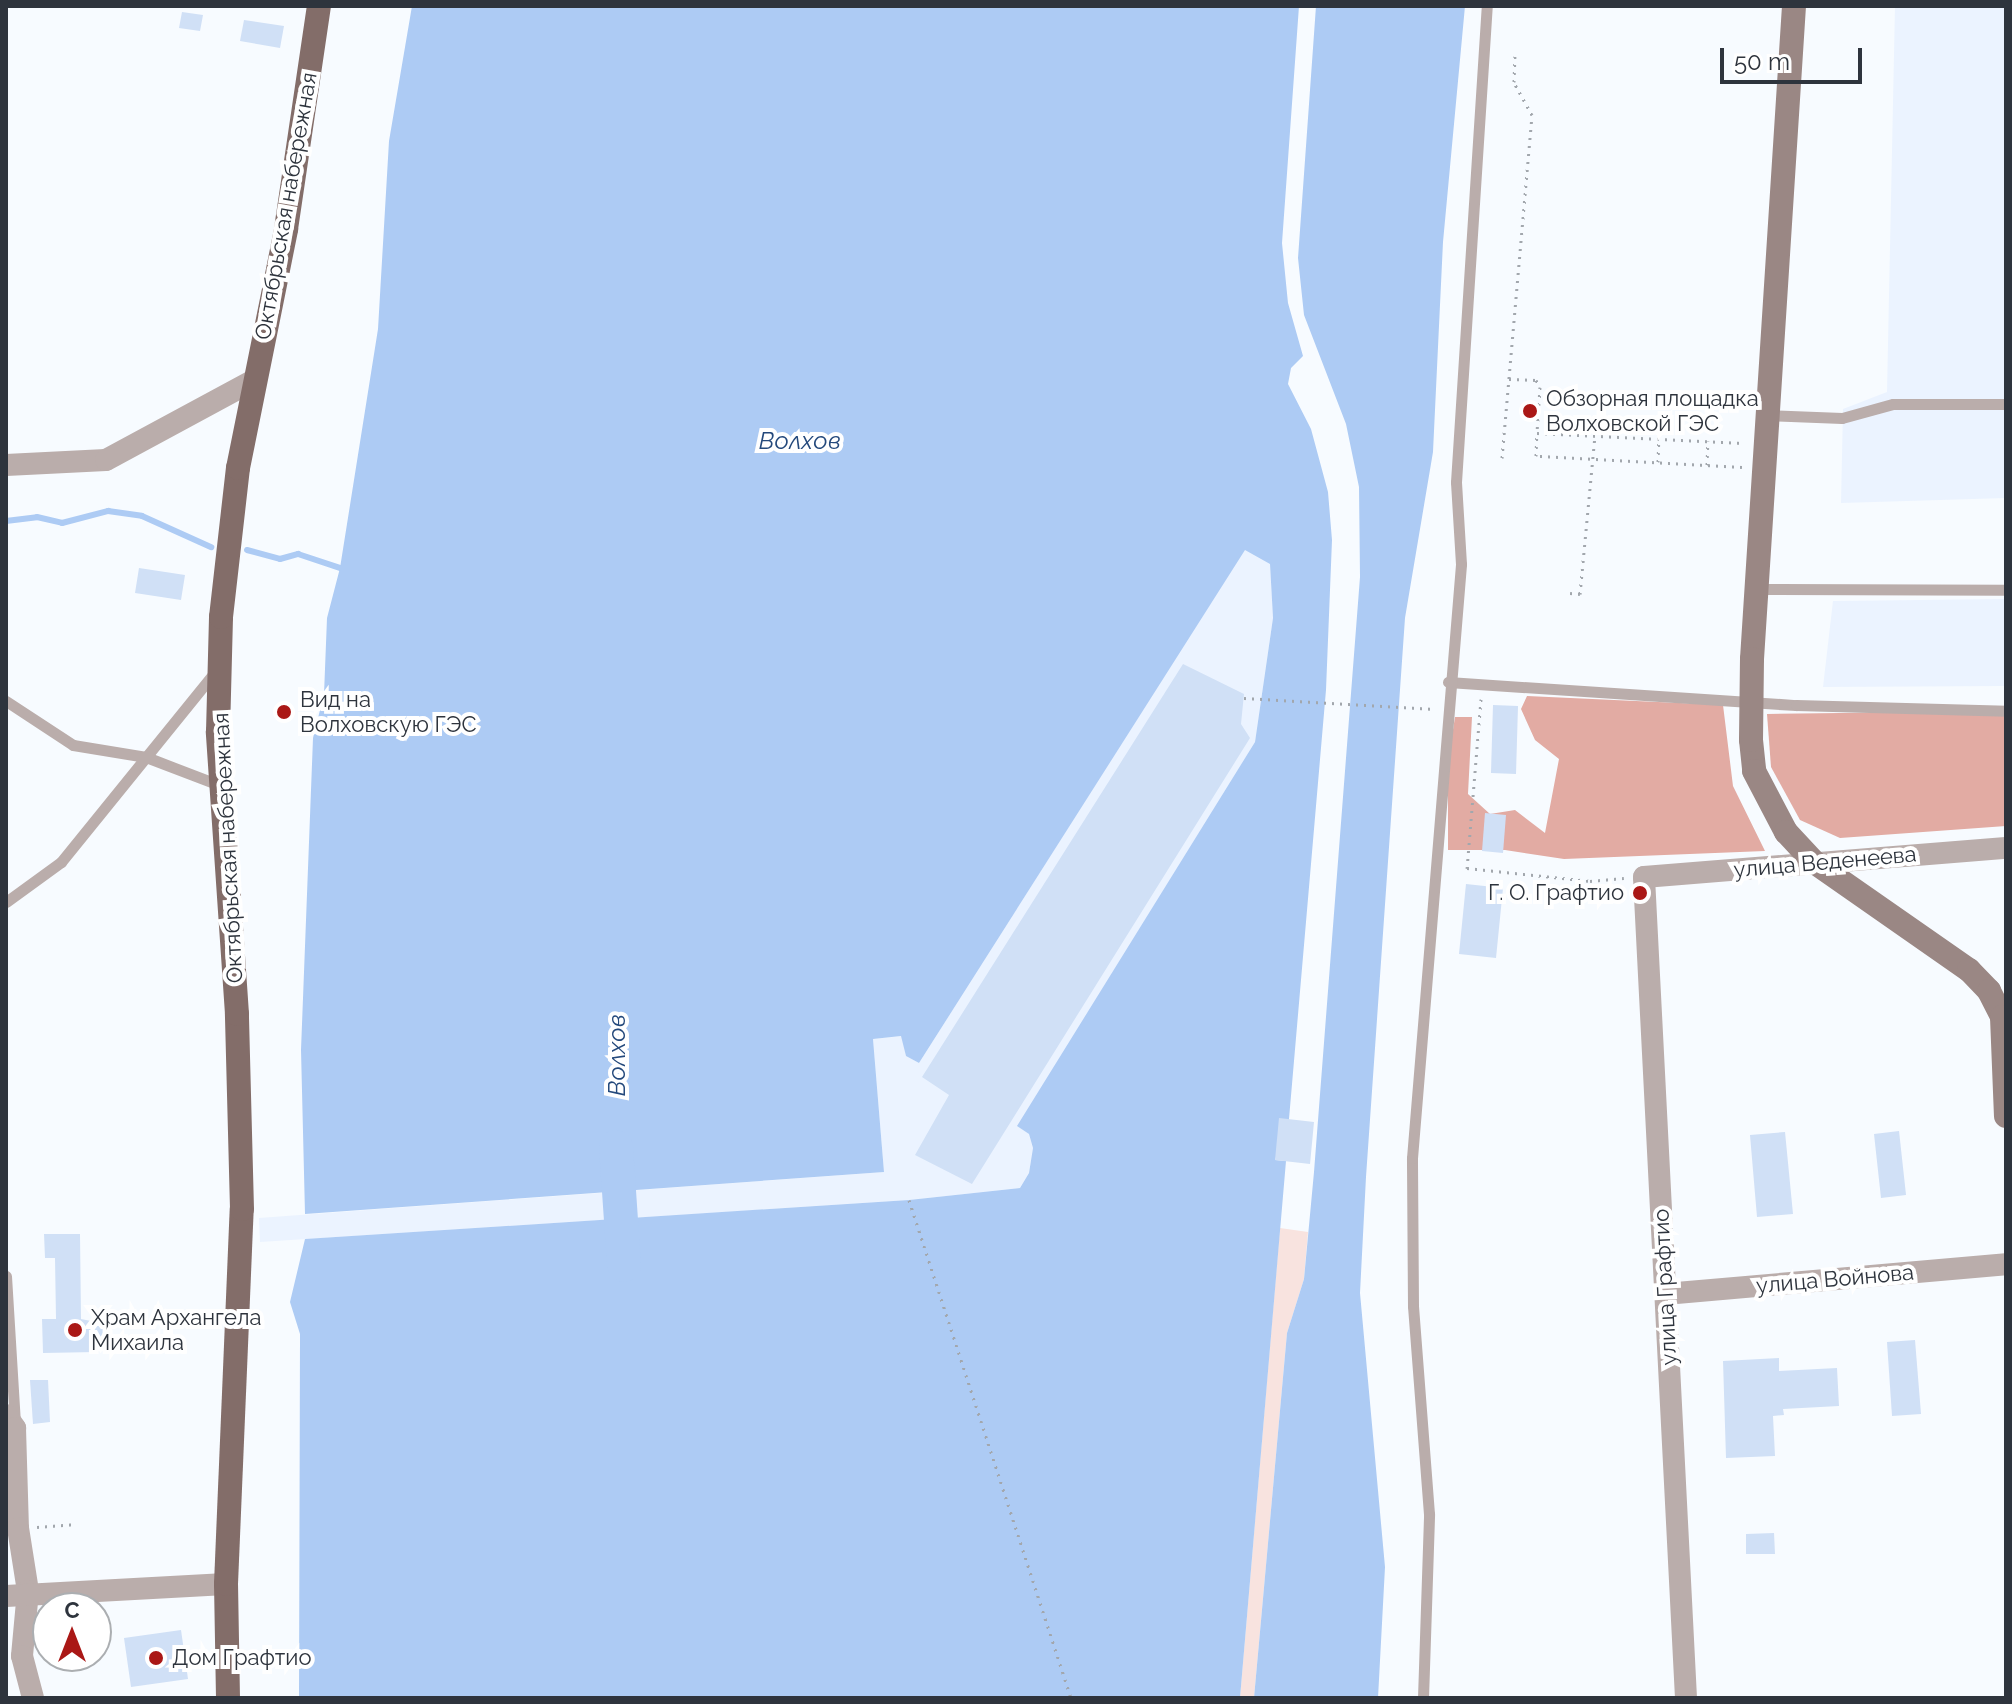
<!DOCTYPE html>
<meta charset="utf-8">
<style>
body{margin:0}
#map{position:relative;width:2012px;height:1704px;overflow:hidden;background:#f7fbff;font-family:Raleway,sans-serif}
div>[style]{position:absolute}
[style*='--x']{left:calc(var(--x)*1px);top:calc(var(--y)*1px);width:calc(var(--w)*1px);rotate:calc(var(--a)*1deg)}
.built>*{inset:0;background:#ebf3ff}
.green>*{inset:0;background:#f8e3df}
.forest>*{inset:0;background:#e2aba3}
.water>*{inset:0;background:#adcbf4}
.stream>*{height:6px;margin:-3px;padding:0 3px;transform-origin:3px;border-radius:3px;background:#adcbf4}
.river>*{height:34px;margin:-17px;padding:0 17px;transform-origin:17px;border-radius:17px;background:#adcbf4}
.building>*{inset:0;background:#d0e0f6}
.path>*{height:3px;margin-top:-1.5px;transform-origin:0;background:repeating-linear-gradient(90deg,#a2a7ad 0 2px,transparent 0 8px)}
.lane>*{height:11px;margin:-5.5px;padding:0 5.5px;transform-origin:5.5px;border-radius:5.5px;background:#baadab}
.street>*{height:22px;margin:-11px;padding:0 11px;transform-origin:11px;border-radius:11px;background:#baadab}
.secondary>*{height:24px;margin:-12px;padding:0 12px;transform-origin:12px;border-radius:12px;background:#9a8784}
.primary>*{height:24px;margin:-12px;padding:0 12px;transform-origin:12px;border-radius:12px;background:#836d69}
.secondary-bridge>*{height:24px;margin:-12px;padding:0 12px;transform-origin:12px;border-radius:12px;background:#9a8784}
.dots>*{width:22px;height:22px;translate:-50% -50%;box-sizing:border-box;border:4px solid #fff;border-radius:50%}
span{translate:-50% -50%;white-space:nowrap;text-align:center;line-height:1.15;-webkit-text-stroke:8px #fff;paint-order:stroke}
.street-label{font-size:22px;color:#2e343d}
.poi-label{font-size:22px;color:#2e343d}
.left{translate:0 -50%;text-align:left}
.right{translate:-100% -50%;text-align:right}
.water-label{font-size:24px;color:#24497c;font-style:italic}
.frame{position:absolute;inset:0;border:8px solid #2e343d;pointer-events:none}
.north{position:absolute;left:32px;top:1592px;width:80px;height:80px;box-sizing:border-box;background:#fff;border:2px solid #abaeb1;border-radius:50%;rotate:0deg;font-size:22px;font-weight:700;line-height:32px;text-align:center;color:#2e343d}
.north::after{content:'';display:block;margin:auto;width:28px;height:36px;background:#aa1816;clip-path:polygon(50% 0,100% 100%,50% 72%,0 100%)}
.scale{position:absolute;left:1720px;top:48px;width:142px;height:36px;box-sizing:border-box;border:4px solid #2e343d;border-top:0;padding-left:10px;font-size:24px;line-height:28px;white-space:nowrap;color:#2e343d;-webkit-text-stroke:6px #fff;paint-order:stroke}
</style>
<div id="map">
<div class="built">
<i style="clip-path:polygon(1895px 6px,2006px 6px,2006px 498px,1841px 503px,1843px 409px,1887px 392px)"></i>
<i style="clip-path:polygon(1245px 549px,1270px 563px,1273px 618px,1255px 742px,1018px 1126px,1029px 1134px,1033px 1148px,1029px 1173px,1020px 1188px,909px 1200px,260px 1242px,259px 1218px,884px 1172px,873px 1039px,902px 1036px,906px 1056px,919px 1063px)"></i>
<i style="clip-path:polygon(2006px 599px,2006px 686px,1823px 687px,1833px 601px)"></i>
</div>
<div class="green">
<i style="clip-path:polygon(1280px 1228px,1308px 1232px,1304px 1279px,1287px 1333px,1254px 1698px,1240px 1698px)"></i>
</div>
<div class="forest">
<i style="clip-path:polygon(1527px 696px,1723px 705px,1733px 786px,1765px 851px,1564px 859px,1505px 850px,1448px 850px,1448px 762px,1455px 717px,1472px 717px,1468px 794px,1490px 814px,1515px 810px,1545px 833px,1559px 759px,1535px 740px,1521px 709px)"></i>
<i style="clip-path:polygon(2006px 711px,2006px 826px,1840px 838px,1800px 820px,1771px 767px,1767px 714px)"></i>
</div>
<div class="water">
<i style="clip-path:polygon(412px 6px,1299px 6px,1282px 243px,1288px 303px,1303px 356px,1291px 368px,1288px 384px,1311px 429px,1328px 492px,1332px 540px,1326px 690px,1289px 1119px,1275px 1160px,1286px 1161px,1240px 1698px,299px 1698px,300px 1334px,290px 1302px,305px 1239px,909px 1200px,1020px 1188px,1029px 1173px,1033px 1148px,1029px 1134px,1017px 1126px,1255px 742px,1273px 618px,1270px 564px,1245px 550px,919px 1063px,906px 1056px,901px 1036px,873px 1039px,884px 1172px,305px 1214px,301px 1050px,313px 738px,324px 694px,327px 618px,340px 568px,378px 329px,389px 141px)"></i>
<i style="clip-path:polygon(1316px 6px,1465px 6px,1443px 242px,1433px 452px,1405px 618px,1366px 1177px,1360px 1293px,1385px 1567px,1378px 1698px,1254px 1698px,1287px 1333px,1304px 1279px,1314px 1172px,1360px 577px,1359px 487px,1346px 424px,1304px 315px,1298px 258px)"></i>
</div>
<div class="stream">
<i style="--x:6;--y:521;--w:31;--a:-7"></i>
<i style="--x:37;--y:517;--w:26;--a:13"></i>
<i style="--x:62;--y:523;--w:48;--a:-14.6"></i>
<i style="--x:108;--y:511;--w:34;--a:8"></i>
<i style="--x:142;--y:516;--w:76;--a:24.2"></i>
<i style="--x:247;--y:550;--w:34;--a:15"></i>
<i style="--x:280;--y:559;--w:19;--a:-16"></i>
<i style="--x:298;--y:554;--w:44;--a:18.4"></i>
</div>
<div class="river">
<i style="--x:616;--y:1147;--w:118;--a:86.1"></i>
</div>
<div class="building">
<i style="clip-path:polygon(182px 12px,203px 15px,200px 31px,179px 28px)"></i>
<i style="clip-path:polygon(244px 20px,284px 26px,280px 48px,240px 41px)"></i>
<i style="clip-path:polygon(139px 568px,185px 575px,181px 600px,135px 593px)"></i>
<i style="clip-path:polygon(1183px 664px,1244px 694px,1241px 724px,1250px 738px,972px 1184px,915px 1155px,949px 1095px,922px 1077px)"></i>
<i style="clip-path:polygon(1493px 705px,1518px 706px,1516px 774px,1491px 773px)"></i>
<i style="clip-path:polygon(1485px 813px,1506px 815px,1503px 853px,1482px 851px)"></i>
<i style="clip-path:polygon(1466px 884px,1503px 888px,1496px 958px,1459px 954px)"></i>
<i style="clip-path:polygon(1279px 1118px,1314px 1122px,1310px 1164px,1275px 1160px)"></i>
<i style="clip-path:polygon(1899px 1131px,1906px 1195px,1881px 1198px,1874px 1134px)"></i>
<i style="clip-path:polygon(1785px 1132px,1793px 1214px,1757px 1217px,1750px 1135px)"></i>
<i style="clip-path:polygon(44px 1234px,80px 1234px,81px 1319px,106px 1324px,110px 1336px,96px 1352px,43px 1353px,42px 1319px,56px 1319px,55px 1258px,45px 1258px)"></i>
<i style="clip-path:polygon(1915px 1340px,1921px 1414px,1892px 1416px,1887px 1342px)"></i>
<i style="clip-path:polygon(1779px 1358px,1779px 1371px,1837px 1368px,1839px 1406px,1783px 1409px,1784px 1415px,1773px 1416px,1775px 1456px,1726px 1458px,1723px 1361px)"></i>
<i style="clip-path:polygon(30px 1380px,48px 1380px,50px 1422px,33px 1424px)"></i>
<i style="clip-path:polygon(1774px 1533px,1775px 1554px,1746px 1554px,1746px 1534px)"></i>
<i style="clip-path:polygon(181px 1630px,188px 1679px,131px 1687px,124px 1638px)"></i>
</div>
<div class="path">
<i style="--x:1509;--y:379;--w:27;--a:2"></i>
<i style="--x:1536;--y:380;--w:8;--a:60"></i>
<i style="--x:1540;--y:387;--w:45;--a:93.8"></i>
<i style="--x:1502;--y:458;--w:344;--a:-85"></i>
<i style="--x:1532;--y:115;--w:38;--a:-119"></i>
<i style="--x:1514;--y:82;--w:26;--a:-88"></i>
<i style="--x:1658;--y:462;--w:23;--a:-88"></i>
<i style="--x:1707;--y:465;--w:24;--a:-88"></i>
<i style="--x:1742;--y:467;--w:206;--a:-176.9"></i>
<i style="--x:1536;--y:456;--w:23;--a:-88"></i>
<i style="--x:1537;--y:433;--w:206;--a:2.8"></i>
<i style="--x:1570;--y:593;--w:10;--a:6"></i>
<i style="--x:1580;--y:594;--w:160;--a:-84.6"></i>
<i style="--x:1244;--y:698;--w:191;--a:3.3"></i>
<i style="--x:1481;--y:699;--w:170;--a:94.7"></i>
<i style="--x:1467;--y:868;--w:124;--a:6"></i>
<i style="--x:1590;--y:881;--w:34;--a:-5"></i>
<i style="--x:909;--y:1200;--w:524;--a:71.98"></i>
<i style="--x:37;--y:1527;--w:40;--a:-4.3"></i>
</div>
<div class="lane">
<i style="--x:1767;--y:415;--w:75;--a:2.3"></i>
<i style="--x:1842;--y:418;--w:53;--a:-15.4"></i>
<i style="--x:1893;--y:404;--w:113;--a:0"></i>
<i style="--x:1757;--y:589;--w:249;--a:0.2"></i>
<i style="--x:1448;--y:682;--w:349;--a:3.8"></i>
<i style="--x:1796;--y:705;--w:210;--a:1.6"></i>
<i style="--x:6;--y:701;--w:80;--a:33.3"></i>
<i style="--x:73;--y:745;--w:74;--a:9.3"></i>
<i style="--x:146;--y:757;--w:78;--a:21"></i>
<i style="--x:6;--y:902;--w:68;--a:-36"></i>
<i style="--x:61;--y:862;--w:245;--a:-51"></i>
<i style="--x:6;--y:1276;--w:148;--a:86.5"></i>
<i style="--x:1423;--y:1698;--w:184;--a:-88.1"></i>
<i style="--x:1429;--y:1514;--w:209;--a:-94.4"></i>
<i style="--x:1413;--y:1306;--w:148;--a:-90.4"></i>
<i style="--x:1412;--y:1158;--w:596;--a:-85.28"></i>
<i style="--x:1461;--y:564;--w:82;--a:-93.5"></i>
<i style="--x:1456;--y:482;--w:477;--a:-86.3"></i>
</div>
<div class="street">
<i style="--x:6;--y:465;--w:100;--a:-2.9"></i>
<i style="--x:106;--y:460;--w:168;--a:-28.4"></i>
<i style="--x:1665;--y:1294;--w:342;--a:-5"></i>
<i style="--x:6;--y:1415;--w:16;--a:55"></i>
<i style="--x:15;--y:1428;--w:100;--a:88.3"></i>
<i style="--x:18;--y:1528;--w:64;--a:81"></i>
<i style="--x:28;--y:1591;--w:65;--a:95.3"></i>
<i style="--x:22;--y:1656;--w:43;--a:75.3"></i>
<i style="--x:6;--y:1596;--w:220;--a:-3.1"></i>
<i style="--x:1686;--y:1698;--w:822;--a:-92.93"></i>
<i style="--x:1644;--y:877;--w:363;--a:-4.6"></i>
</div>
<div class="secondary">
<i style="--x:1752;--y:659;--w:654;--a:-86.32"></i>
<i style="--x:1751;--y:740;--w:31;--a:84"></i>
<i style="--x:1754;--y:771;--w:69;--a:62.3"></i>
<i style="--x:1786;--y:832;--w:41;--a:47"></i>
<i style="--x:1814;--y:862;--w:189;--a:34.9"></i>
<i style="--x:1969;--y:970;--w:29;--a:46"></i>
<i style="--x:1989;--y:991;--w:29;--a:63"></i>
<i style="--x:2002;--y:1017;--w:99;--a:87.7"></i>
</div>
<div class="primary">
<i style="--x:228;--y:1698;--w:114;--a:-91"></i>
<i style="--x:226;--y:1584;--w:375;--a:-87.6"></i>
<i style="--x:242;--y:1209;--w:195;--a:-91.5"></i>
<i style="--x:237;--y:1014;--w:283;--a:-93.9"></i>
<i style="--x:218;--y:732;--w:115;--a:-88.5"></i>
<i style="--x:221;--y:617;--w:150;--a:-83.5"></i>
<i style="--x:238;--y:468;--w:244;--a:-78.6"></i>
<i style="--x:286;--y:229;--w:225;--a:-81.6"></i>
</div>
<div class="secondary-bridge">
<i style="--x:1751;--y:740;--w:81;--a:-89.3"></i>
</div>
<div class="dots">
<i style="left:1530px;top:411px;background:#aa1816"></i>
<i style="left:284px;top:712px;background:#aa1816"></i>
<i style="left:1640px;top:893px;background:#aa1816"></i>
<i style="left:75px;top:1330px;background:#aa1816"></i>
<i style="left:156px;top:1658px;background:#aa1816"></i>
</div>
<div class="street-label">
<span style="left:286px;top:206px;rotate:-80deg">Октябрьская набережная</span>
<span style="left:228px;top:848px;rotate:-93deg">Октябрьская набережная</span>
<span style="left:1825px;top:862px;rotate:-5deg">улица Веденеева</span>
<span style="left:1835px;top:1279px;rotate:-5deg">улица Войнова</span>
<span style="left:1665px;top:1287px;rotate:-93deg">улица Графтио</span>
</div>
<div class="poi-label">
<span class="left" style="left:1546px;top:411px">Обзорная площадка<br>Волховской ГЭС</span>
<span class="left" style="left:300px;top:712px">Вид на<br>Волховскую ГЭС</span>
<span class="right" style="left:1624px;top:893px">Г. О. Графтио</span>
<span class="left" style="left:91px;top:1330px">Храм Архангела<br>Михаила</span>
<span class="left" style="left:172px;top:1658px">Дом Графтио</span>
</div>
<div class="water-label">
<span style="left:800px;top:441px">Волхов</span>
<span style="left:617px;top:1055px;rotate:-90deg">Волхов</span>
</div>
<div class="frame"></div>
<div class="north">С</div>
<div class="scale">50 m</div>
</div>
